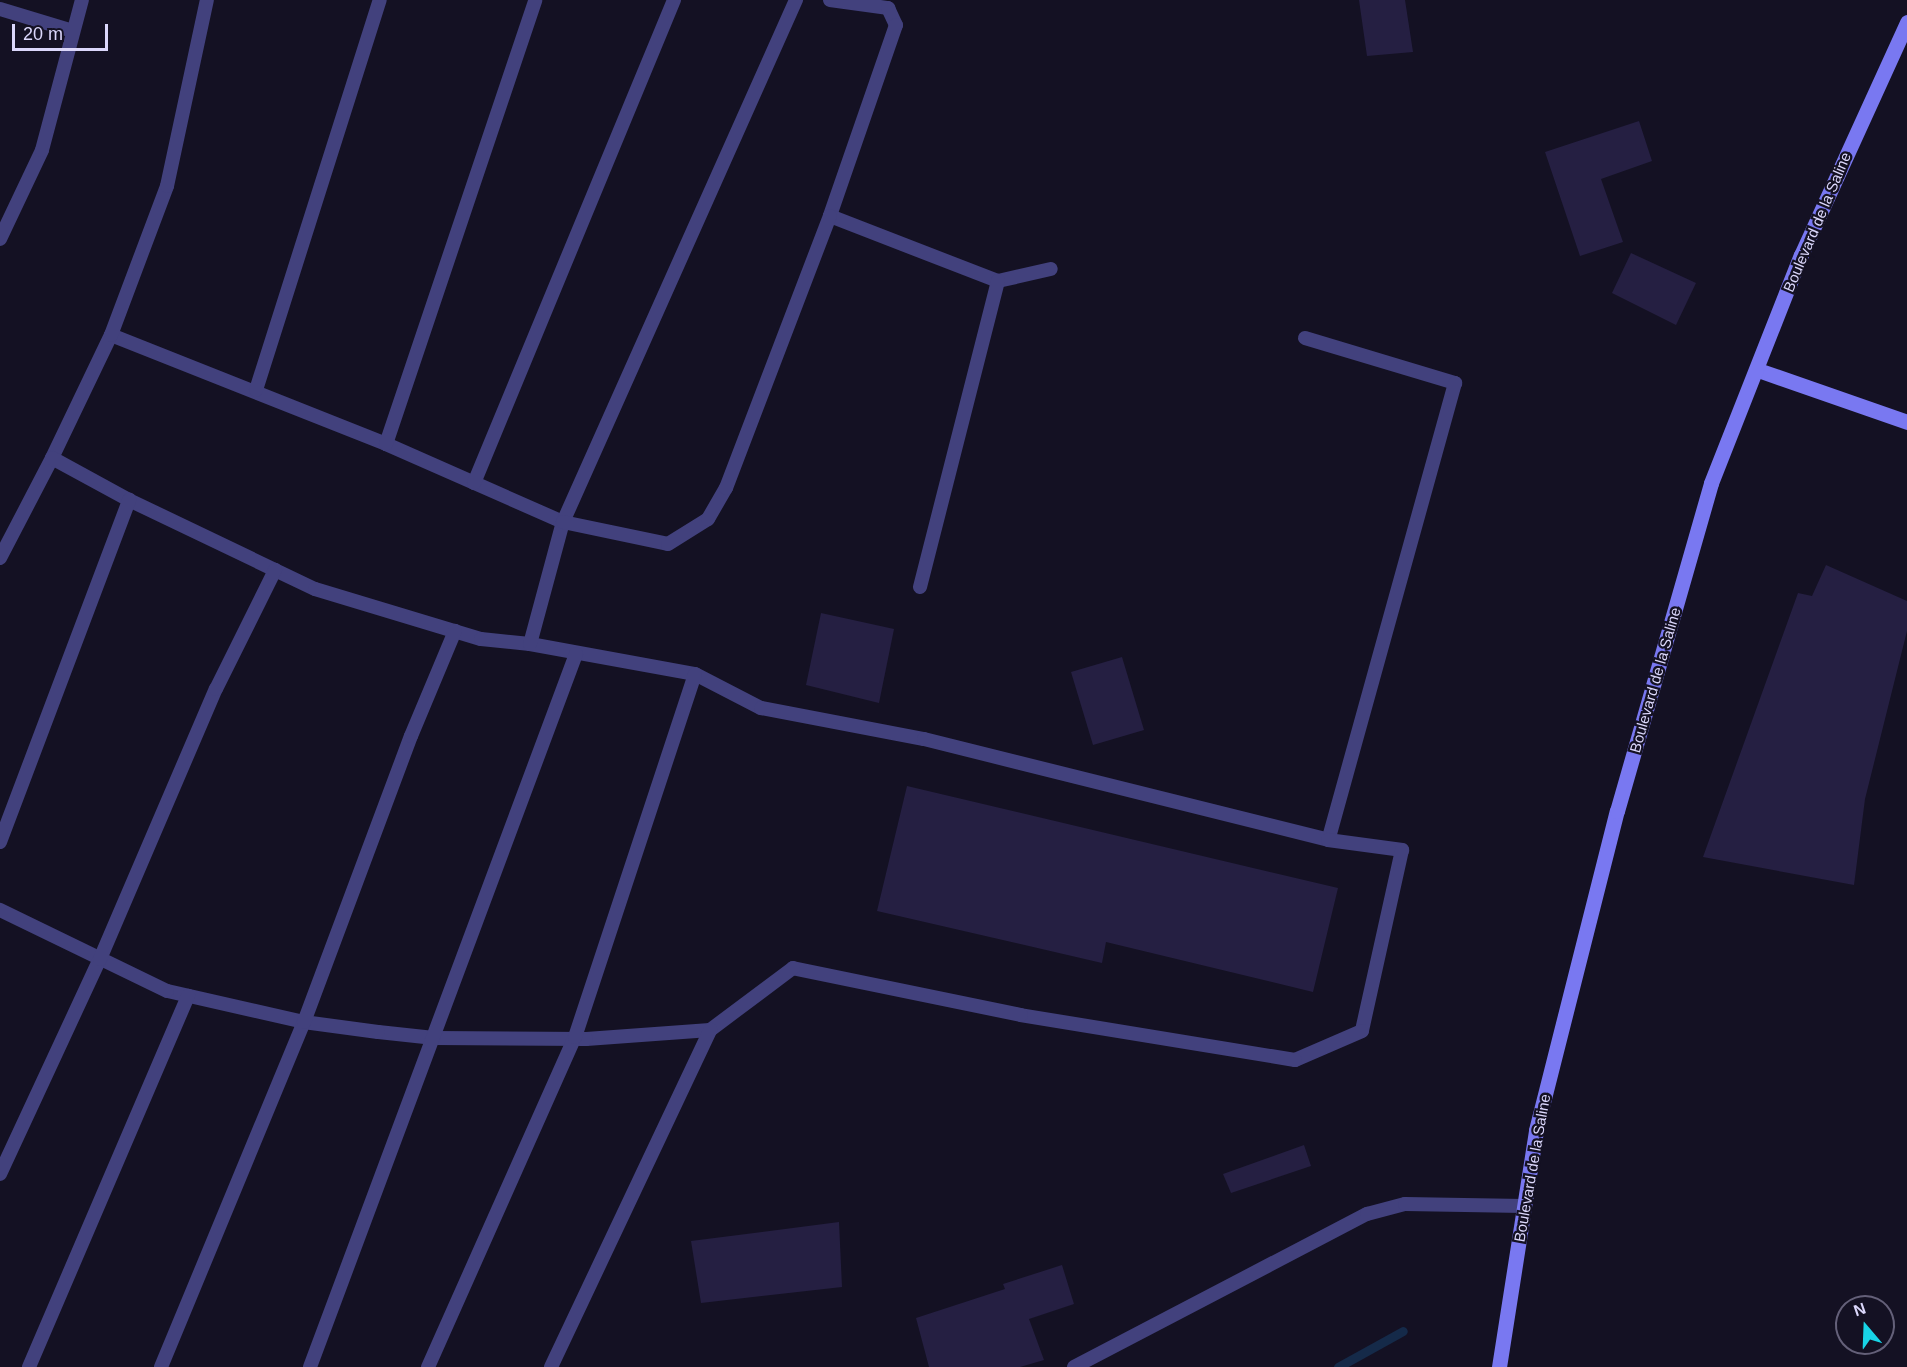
<!DOCTYPE html>
<style>
body{margin:0}
#map{position:relative;width:1907px;height:1367px;overflow:hidden;background:#141123;font-family:Helvetica,sans-serif}
div>[style]{position:absolute}
[style*='--x']{left:calc(var(--x)*1px);top:calc(var(--y)*1px);width:calc(var(--w)*1px);rotate:calc(var(--a)*1deg)}
.stream>*{height:9px;margin:-4.5px;padding:0 4.5px;transform-origin:4.5px;border-radius:4.5px;background:#152a49}
.building>*{inset:0;background:#251f42}
.lane>*{height:14px;margin:-7px;padding:0 7px;transform-origin:7px;border-radius:7px;background:#42417d}
.secondary>*{height:15px;margin:-7.5px;padding:0 7.5px;transform-origin:7.5px;border-radius:7.5px;background:#7978f1}
span{translate:-50% -50%;white-space:nowrap;text-align:center;line-height:1.15;-webkit-text-stroke:4.5px #141123;paint-order:stroke}
.street-label{font-size:15px;color:#dbd7fb}
.north{position:absolute;left:1835px;top:1295px;width:60px;height:60px;box-sizing:border-box;background:#141123;border:2px solid #646079;border-radius:50%;rotate:341deg;font-size:16px;font-weight:700;line-height:24px;text-align:center;color:#dbd7fb}
.north::after{content:'';display:block;margin:auto;width:21px;height:27px;background:#18d4e6;clip-path:polygon(50% 0,100% 100%,50% 72%,0 100%)}
.scale{position:absolute;left:12px;top:24px;width:96px;height:27px;box-sizing:border-box;border:3px solid #dbd7fb;border-top:0;padding-left:8px;font-size:18px;line-height:21px;white-space:nowrap;color:#dbd7fb;-webkit-text-stroke:4px #141123;paint-order:stroke}
</style>
<div id="map">
<div class="stream">
<i style="--x:1338;--y:1367;--w:74;--a:-29"></i>
</div>
<div class="building">
<i style="clip-path:polygon(1359px 0,1405px 0,1413px 52px,1367px 56px)"></i>
<i style="clip-path:polygon(1639px 121px,1652px 161px,1601px 179px,1623px 242px,1580px 256px,1545px 152px)"></i>
<i style="clip-path:polygon(1631px 253px,1696px 283px,1676px 325px,1612px 293px)"></i>
<i style="clip-path:polygon(1826px 565px,1907px 601px,1907px 631px,1865px 799px,1854px 885px,1703px 857px,1798px 593px,1812px 596px)"></i>
<i style="clip-path:polygon(821px 613px,894px 629px,879px 703px,806px 685px)"></i>
<i style="clip-path:polygon(1122px 657px,1144px 730px,1093px 745px,1071px 672px)"></i>
<i style="clip-path:polygon(907px 786px,1338px 888px,1313px 992px,1106px 942px,1102px 963px,877px 911px)"></i>
<i style="clip-path:polygon(1304px 1145px,1311px 1166px,1231px 1193px,1223px 1174px)"></i>
<i style="clip-path:polygon(839px 1222px,842px 1287px,701px 1303px,691px 1241px)"></i>
<i style="clip-path:polygon(1062px 1265px,1074px 1304px,1029px 1319px,1044px 1360px,1020px 1367px,929px 1367px,916px 1318px,1005px 1289px,1003px 1284px)"></i>
</div>
<div class="lane">
<i style="--x:830;--y:0;--w:59;--a:7.9"></i>
<i style="--x:888;--y:8;--w:19;--a:65"></i>
<i style="--x:896;--y:25;--w:202;--a:109.1"></i>
<i style="--x:830;--y:216;--w:180;--a:21.2"></i>
<i style="--x:998;--y:281;--w:54;--a:-12.8"></i>
<i style="--x:0;--y:9;--w:76;--a:16.8"></i>
<i style="--x:0;--y:239;--w:98;--a:-64.7"></i>
<i style="--x:42;--y:150;--w:155;--a:-75.1"></i>
<i style="--x:111;--y:335;--w:296;--a:21.6"></i>
<i style="--x:386;--y:444;--w:193;--a:23.8"></i>
<i style="--x:563;--y:522;--w:572;--a:-65.95"></i>
<i style="--x:1305;--y:338;--w:157;--a:16.7"></i>
<i style="--x:1455;--y:383;--w:474;--a:105.5"></i>
<i style="--x:256;--y:390;--w:409;--a:-72.4"></i>
<i style="--x:386;--y:444;--w:468;--a:-71.4"></i>
<i style="--x:52;--y:458;--w:136;--a:-64.4"></i>
<i style="--x:111;--y:335;--w:159;--a:-69.4"></i>
<i style="--x:167;--y:186;--w:190;--a:-77.9"></i>
<i style="--x:474;--y:483;--w:523;--a:-67.51"></i>
<i style="--x:0;--y:558;--w:113;--a:-62.5"></i>
<i style="--x:52;--y:458;--w:88;--a:28.6"></i>
<i style="--x:129;--y:500;--w:206;--a:25.6"></i>
<i style="--x:315;--y:589;--w:173;--a:16.8"></i>
<i style="--x:481;--y:639;--w:49;--a:5.8"></i>
<i style="--x:530;--y:644;--w:168;--a:10.3"></i>
<i style="--x:695;--y:674;--w:74;--a:27.3"></i>
<i style="--x:761;--y:708;--w:166;--a:10.8"></i>
<i style="--x:924;--y:739;--w:416;--a:14"></i>
<i style="--x:1328;--y:840;--w:75;--a:7.7"></i>
<i style="--x:1402;--y:850;--w:185;--a:102.5"></i>
<i style="--x:1362;--y:1031;--w:73;--a:156.6"></i>
<i style="--x:1295;--y:1060;--w:278;--a:-170.7"></i>
<i style="--x:1021;--y:1015;--w:233;--a:-168.4"></i>
<i style="--x:793;--y:968;--w:104;--a:143.2"></i>
<i style="--x:710;--y:1030;--w:124;--a:175.8"></i>
<i style="--x:586;--y:1039;--w:152;--a:-179.6"></i>
<i style="--x:434;--y:1038;--w:56;--a:-173.9"></i>
<i style="--x:378;--y:1032;--w:75;--a:-172.3"></i>
<i style="--x:304;--y:1022;--w:140;--a:-167.2"></i>
<i style="--x:167;--y:991;--w:186;--a:-154.1"></i>
<i style="--x:920;--y:587;--w:316;--a:-75.7"></i>
<i style="--x:530;--y:644;--w:126;--a:-74.9"></i>
<i style="--x:563;--y:522;--w:107;--a:11.8"></i>
<i style="--x:668;--y:544;--w:47;--a:-32"></i>
<i style="--x:708;--y:519;--w:36;--a:-60"></i>
<i style="--x:726;--y:488;--w:291;--a:-69.1"></i>
<i style="--x:0;--y:842;--w:366;--a:-69.3"></i>
<i style="--x:0;--y:1174;--w:237;--a:-65.1"></i>
<i style="--x:100;--y:959;--w:294;--a:-66.8"></i>
<i style="--x:216;--y:689;--w:133;--a:-63.6"></i>
<i style="--x:29;--y:1367;--w:404;--a:-66.8"></i>
<i style="--x:161;--y:1367;--w:373;--a:-67.5"></i>
<i style="--x:304;--y:1022;--w:305;--a:-69.5"></i>
<i style="--x:411;--y:736;--w:114;--a:-67.3"></i>
<i style="--x:310;--y:1367;--w:761;--a:-69.54"></i>
<i style="--x:428;--y:1367;--w:361;--a:-66"></i>
<i style="--x:575;--y:1037;--w:382;--a:-71.7"></i>
<i style="--x:551;--y:1367;--w:373;--a:-64.7"></i>
<i style="--x:1074;--y:1367;--w:331;--a:-27.6"></i>
<i style="--x:1367;--y:1214;--w:39;--a:-15"></i>
<i style="--x:1405;--y:1204;--w:119;--a:1"></i>
</div>
<div class="secondary">
<i style="--x:1758;--y:370;--w:158;--a:19.2"></i>
<i style="--x:1499;--y:1367;--w:240;--a:-81.1"></i>
<i style="--x:1536;--y:1130;--w:329;--a:-75.8"></i>
<i style="--x:1617;--y:811;--w:341;--a:-74"></i>
<i style="--x:1711;--y:483;--w:245;--a:-68.5"></i>
<i style="--x:1801;--y:255;--w:256;--a:-65.5"></i>
</div>
<div class="street-label">
<span style="left:1817px;top:222px;rotate:-67deg">Boulevard de la Saline</span>
<span style="left:1655px;top:680px;rotate:-74deg">Boulevard de la Saline</span>
<span style="left:1532px;top:1168px;rotate:-80deg">Boulevard de la Saline</span>
</div>
<div class="north">N</div>
<div class="scale">20 m</div>
</div>
